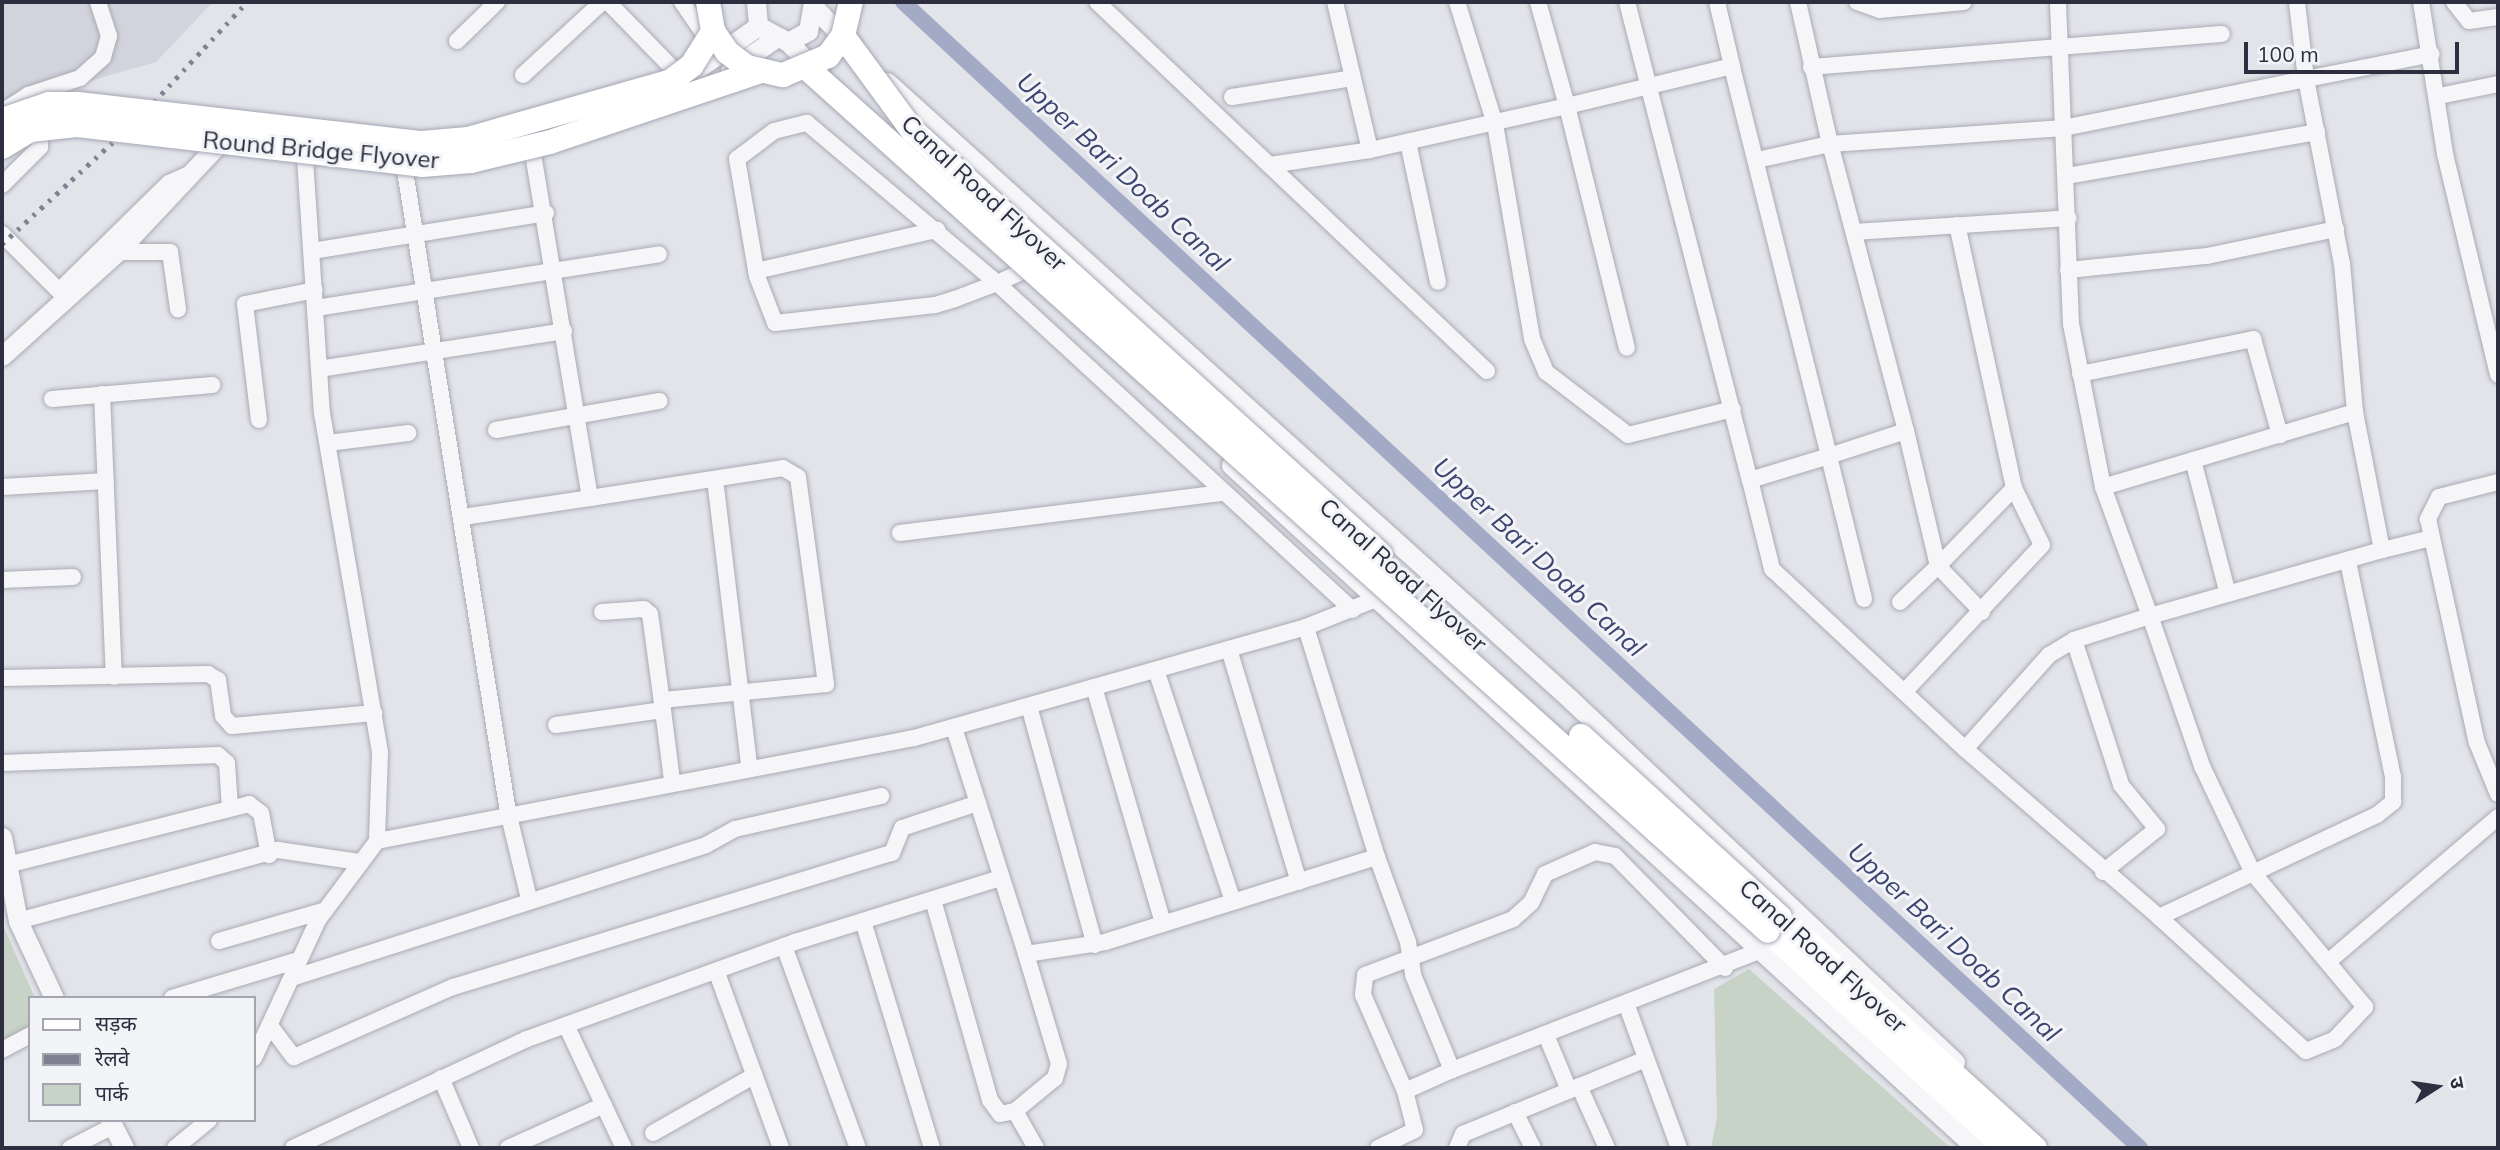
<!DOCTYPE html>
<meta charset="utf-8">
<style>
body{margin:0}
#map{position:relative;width:2500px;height:1150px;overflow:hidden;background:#e3e4ea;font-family:Mulish,"Noto Sans Devanagari",sans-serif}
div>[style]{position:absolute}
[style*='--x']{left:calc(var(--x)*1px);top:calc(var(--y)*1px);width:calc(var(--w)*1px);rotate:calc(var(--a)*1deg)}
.built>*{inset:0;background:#d2d3dc}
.green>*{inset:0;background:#c6d3c6}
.canal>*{height:16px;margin:-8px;padding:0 8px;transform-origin:8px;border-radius:8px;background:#a3aac6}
.roads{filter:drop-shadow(0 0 2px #a9aab4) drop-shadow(0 0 2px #a9aab4)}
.minor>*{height:16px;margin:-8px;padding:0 8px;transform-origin:8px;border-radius:8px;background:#f6f6f9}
.tertiary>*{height:19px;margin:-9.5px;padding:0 9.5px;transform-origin:9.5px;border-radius:9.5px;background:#f6f6f9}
.primary>*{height:24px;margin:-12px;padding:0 12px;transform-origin:12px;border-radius:12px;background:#fff}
.rail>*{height:4.5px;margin-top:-2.25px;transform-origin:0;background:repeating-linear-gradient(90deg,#7f8192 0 3.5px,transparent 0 10.5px)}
.bridges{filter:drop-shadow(0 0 2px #a4a6b4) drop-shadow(0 0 2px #a4a6b4)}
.primary-bridge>*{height:24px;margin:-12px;padding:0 12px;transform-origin:12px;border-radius:12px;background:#fff}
span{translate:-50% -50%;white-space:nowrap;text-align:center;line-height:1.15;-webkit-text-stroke:6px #f3f4f7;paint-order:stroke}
.street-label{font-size:24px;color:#2d2f40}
.water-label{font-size:26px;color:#3b4570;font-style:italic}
.frame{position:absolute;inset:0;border:4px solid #2d2f40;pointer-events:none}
.legend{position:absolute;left:28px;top:996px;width:228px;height:126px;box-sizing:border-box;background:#f3f4f7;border:2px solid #a4a5ae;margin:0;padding:9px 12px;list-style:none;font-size:21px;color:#2d2f40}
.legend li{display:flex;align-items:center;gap:14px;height:35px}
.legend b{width:35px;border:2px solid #a4a5ae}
.north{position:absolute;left:2402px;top:1052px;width:70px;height:70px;-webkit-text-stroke:5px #f3f4f7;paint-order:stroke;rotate:78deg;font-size:19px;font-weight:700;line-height:28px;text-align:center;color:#2d2f40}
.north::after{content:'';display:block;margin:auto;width:24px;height:32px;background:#2d2f40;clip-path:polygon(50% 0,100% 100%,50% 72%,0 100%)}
.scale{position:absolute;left:2244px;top:42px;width:215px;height:32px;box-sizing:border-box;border:4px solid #2d2f40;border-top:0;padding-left:9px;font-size:21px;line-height:24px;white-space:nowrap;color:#2d2f40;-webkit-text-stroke:5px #f3f4f7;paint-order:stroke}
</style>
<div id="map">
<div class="built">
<i style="clip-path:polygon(2px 2px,213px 2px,156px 62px,27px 99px,2px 123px)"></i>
</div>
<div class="green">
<i style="clip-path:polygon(2px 923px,35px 998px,30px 1027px,2px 1043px)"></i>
<i style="clip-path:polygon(1749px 969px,1951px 1148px,1711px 1148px,1717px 1117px,1714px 989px)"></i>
</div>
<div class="canal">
<i style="--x:903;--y:2;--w:1686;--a:42.81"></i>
</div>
<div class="roads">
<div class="minor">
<i style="--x:608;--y:2;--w:107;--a:45.8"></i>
<i style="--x:682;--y:2;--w:50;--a:55.7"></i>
<i style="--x:1097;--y:2;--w:537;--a:43.42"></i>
<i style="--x:1335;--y:2;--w:152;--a:76.7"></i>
<i style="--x:1370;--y:150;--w:202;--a:-12.6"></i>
<i style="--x:1567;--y:106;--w:249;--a:76.1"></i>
<i style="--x:1457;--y:2;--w:128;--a:72.7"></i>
<i style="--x:1495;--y:124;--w:218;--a:80.2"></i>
<i style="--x:1532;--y:339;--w:36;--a:67"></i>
<i style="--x:1546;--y:372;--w:103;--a:37.5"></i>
<i style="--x:1628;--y:435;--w:108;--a:-13.9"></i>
<i style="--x:1538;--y:2;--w:108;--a:74.4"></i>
<i style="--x:1567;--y:106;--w:170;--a:-13.6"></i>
<i style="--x:1732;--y:66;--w:66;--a:-103.2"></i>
<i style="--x:1627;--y:2;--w:494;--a:75.6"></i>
<i style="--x:1750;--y:480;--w:83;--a:-16.9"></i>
<i style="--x:1829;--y:456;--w:402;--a:-104"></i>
<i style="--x:1857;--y:2;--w:24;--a:19"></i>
<i style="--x:1880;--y:10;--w:84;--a:-5.4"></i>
<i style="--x:2421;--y:2;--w:154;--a:81"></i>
<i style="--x:2445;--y:154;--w:227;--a:76.5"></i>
<i style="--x:2454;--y:2;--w:24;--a:52"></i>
<i style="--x:2469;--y:21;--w:29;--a:-8"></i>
<i style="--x:457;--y:41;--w:56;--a:-44.3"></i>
<i style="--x:1811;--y:67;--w:412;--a:-4.6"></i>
<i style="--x:523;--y:75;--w:108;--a:-42.7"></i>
<i style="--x:2439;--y:96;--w:60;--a:-11.5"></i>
<i style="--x:1232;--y:97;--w:122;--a:-8.9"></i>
<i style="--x:2;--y:112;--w:31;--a:-33"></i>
<i style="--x:28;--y:95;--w:55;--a:-18.1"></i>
<i style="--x:80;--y:78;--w:31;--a:-42"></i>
<i style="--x:103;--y:57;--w:22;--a:-74"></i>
<i style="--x:109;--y:36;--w:36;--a:-108"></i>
<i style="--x:1408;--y:142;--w:143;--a:77.9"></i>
<i style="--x:305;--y:159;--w:255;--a:86.2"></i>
<i style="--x:322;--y:413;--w:345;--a:80.3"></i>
<i style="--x:380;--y:753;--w:88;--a:92"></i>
<i style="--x:1757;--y:160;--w:75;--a:-12.4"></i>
<i style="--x:1830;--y:144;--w:146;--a:-102.7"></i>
<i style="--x:1270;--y:165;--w:101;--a:-8.5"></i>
<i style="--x:405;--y:171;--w:649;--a:80.87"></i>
<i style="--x:508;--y:812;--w:89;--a:76.4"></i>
<i style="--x:2067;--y:176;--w:254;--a:-10"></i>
<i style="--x:2;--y:185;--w:54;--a:-45"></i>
<i style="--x:40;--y:147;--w:28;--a:-90"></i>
<i style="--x:1854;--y:232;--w:215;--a:-3.7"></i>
<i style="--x:2;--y:234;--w:81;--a:45"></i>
<i style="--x:59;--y:291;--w:154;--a:-44.5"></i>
<i style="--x:169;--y:183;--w:20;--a:-24"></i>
<i style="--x:312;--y:251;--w:237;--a:-9.2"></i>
<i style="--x:117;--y:252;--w:53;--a:0"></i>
<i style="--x:170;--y:252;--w:58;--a:82"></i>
<i style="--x:2068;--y:270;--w:140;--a:-5.8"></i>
<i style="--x:2207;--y:256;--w:132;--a:-11.8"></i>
<i style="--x:756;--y:271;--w:186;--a:-12.8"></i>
<i style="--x:1021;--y:272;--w:26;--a:155"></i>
<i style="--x:997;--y:283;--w:45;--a:159.1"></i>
<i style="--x:955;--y:299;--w:21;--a:163"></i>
<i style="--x:935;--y:305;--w:161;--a:173.6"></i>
<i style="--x:775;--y:323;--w:50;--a:-111"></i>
<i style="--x:757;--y:276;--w:119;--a:-99.7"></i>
<i style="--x:737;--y:159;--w:46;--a:-37.1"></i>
<i style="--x:774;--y:131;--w:34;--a:-14"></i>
<i style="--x:807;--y:123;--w:248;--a:40.1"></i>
<i style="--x:997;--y:283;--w:483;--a:42.6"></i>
<i style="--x:316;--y:308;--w:347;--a:-8.9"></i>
<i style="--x:319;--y:369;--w:248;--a:-8.8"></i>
<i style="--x:2080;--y:374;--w:177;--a:-11.4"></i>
<i style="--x:2253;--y:339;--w:100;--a:74.3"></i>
<i style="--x:102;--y:394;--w:283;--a:87.6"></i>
<i style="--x:52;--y:399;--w:161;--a:-5"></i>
<i style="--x:259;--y:420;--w:117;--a:-96.9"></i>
<i style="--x:245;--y:304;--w:71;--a:-11.3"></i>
<i style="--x:496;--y:430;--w:166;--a:-10.1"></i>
<i style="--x:328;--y:443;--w:81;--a:-7.1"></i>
<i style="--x:2193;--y:460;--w:138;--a:75.4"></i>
<i style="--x:715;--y:479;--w:289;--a:83.2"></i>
<i style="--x:1750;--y:480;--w:92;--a:76.1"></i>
<i style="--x:1772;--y:569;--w:264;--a:43"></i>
<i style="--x:1965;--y:749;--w:126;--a:-48.2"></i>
<i style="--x:2049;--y:655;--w:29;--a:-31"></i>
<i style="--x:2074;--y:640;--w:80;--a:-17.5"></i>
<i style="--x:2150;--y:616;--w:137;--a:-110"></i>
<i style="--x:2103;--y:487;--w:166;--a:-101.1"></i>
<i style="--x:2071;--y:324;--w:196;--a:-92.3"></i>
<i style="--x:2063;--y:128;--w:248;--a:-11.4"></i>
<i style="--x:2306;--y:79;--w:78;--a:-96.7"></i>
<i style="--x:2498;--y:482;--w:61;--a:165.7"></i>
<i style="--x:2439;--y:497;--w:25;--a:117"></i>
<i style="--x:2428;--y:519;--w:229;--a:77.7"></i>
<i style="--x:2477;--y:743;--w:55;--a:67.6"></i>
<i style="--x:2;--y:487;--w:104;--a:-3.3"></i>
<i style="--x:2103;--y:487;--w:263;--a:-16.6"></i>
<i style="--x:2355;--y:412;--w:149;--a:-95"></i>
<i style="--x:2342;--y:264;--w:188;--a:-101"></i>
<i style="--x:2306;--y:79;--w:128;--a:-11.2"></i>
<i style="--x:590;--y:498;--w:195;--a:-8.8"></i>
<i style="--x:783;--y:468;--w:17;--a:31"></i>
<i style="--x:798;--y:477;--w:209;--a:82.3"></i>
<i style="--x:826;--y:684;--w:165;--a:174.4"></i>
<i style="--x:463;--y:517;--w:128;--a:-8.5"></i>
<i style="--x:590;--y:498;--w:350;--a:-99.4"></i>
<i style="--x:900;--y:533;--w:325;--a:-7.1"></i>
<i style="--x:2382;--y:550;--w:50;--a:-13.8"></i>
<i style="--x:2;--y:580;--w:71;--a:-2.4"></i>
<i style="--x:1864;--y:599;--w:147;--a:-103.8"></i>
<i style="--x:1829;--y:456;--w:81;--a:-18"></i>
<i style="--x:1906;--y:431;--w:297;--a:-104.8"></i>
<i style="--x:1830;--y:144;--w:234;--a:-3.9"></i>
<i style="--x:2063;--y:128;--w:126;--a:-92.3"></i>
<i style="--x:1900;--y:602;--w:52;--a:-43.5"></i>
<i style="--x:1938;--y:566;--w:139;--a:-103.3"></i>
<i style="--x:602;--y:612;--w:42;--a:-4.1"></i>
<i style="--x:644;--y:609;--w:8;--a:40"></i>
<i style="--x:650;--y:614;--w:97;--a:82.3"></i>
<i style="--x:1982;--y:612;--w:64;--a:-133.7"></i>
<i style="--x:1938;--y:566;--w:109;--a:-45.7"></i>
<i style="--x:2074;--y:640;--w:152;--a:72"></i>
<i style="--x:2121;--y:785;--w:57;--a:50.7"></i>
<i style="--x:2157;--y:829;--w:69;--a:141.5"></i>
<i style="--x:1229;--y:649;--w:243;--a:73.3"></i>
<i style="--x:1156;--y:670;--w:244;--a:71.6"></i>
<i style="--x:2;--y:678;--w:206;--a:-1.1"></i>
<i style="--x:208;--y:674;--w:12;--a:31"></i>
<i style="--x:218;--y:680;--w:36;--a:82"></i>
<i style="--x:223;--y:716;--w:13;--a:48"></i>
<i style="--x:232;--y:726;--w:143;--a:-5.2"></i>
<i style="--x:1094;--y:687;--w:246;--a:73.7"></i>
<i style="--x:1907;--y:689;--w:197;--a:-46.8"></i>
<i style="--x:2042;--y:545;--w:64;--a:-116.2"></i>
<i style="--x:2014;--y:488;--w:269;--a:-102.2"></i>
<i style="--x:1029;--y:706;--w:248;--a:74.6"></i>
<i style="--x:556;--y:725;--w:108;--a:-8"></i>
<i style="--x:663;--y:710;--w:71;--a:82.7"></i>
<i style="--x:954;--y:728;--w:237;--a:72.3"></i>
<i style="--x:1026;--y:954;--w:80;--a:-8.6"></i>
<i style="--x:1105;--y:942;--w:285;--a:-17.4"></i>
<i style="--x:1377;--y:857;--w:241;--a:-107.2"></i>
<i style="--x:1965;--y:749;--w:257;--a:40.9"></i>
<i style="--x:2159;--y:917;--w:241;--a:-25.1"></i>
<i style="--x:2377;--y:815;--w:21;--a:-39"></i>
<i style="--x:2393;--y:802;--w:25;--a:-90"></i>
<i style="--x:2393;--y:777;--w:220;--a:-101.8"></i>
<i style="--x:2;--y:763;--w:216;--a:-2.1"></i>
<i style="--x:218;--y:755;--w:12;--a:42"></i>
<i style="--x:227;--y:763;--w:45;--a:86.2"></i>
<i style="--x:1377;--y:857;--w:90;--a:70"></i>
<i style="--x:1408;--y:942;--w:33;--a:81"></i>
<i style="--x:1413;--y:975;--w:103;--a:67.7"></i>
<i style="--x:1452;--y:1070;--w:332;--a:-21.2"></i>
<i style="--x:7;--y:865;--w:250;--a:-14.1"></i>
<i style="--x:249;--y:804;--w:15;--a:37"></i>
<i style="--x:261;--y:813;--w:43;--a:79.2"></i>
<i style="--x:933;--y:900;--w:208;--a:74.1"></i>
<i style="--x:990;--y:1100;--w:17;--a:54"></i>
<i style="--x:1000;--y:1114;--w:15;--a:-11"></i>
<i style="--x:2159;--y:917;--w:199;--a:42.4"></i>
<i style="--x:2306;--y:1051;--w:31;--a:-22"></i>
<i style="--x:2335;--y:1039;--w:44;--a:-46.8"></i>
<i style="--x:2365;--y:1007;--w:175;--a:-129.9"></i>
<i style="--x:2253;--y:873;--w:119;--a:-115.5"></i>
<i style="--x:2202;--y:766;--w:159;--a:-109.1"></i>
<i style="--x:2150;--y:616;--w:241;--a:-15.9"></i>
<i style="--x:2382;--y:550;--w:141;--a:-101.1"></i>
<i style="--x:18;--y:921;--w:270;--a:-15.3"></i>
<i style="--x:278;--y:850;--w:82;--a:8.4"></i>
<i style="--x:863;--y:921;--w:237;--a:73.1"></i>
<i style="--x:219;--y:941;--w:108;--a:-16.1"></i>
<i style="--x:784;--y:946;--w:215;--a:69.9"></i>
<i style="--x:1026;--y:954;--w:115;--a:73.3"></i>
<i style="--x:1059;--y:1064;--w:15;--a:106"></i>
<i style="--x:1055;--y:1078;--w:52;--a:140.5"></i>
<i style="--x:1015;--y:1111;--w:43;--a:60.4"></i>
<i style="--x:2329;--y:961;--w:222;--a:-40.4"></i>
<i style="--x:717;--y:973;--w:186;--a:69.9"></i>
<i style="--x:292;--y:978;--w:435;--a:-17.8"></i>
<i style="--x:706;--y:845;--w:33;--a:-29"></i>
<i style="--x:735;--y:829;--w:150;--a:-12.7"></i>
<i style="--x:172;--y:998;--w:133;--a:-16.7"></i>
<i style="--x:1627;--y:1006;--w:151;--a:69.9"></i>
<i style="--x:566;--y:1025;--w:136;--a:64.8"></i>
<i style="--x:271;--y:1027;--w:38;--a:53"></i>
<i style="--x:294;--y:1057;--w:174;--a:-23.8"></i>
<i style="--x:453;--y:987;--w:459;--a:-17"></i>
<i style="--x:892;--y:853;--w:27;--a:-68"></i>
<i style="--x:902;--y:828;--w:80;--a:-18.2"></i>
<i style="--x:1546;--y:1035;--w:60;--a:67.3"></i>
<i style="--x:2;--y:1050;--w:32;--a:-28"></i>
<i style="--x:254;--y:1058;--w:152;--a:-65.1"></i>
<i style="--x:318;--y:920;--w:99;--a:-53.2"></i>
<i style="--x:377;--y:841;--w:547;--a:-10.86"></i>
<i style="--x:914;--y:738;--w:407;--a:-15.8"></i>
<i style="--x:1306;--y:627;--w:75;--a:-21.8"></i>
<i style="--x:1452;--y:1070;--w:51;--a:155.9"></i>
<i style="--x:1405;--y:1091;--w:105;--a:-113.6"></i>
<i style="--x:1363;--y:995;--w:20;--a:-84"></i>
<i style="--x:1365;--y:975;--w:158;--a:-20.7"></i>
<i style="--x:1513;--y:919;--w:24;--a:-42"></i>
<i style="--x:1531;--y:903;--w:32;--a:-64"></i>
<i style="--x:1545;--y:874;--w:55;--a:-23.7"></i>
<i style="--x:1595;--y:852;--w:20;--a:11"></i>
<i style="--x:1615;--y:856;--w:157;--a:45.5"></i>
<i style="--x:441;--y:1078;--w:76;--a:66.8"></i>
<i style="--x:1579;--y:1086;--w:68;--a:65.7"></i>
<i style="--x:1515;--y:1112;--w:40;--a:63.4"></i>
<i style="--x:653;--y:1133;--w:117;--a:-29.6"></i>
<i style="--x:70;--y:1148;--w:48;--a:-27.1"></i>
<i style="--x:175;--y:1148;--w:44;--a:-39.5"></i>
<i style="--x:293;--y:1148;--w:258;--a:-25"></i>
<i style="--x:527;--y:1039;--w:285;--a:-19.9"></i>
<i style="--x:795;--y:942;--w:216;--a:-17.3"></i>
<i style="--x:508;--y:1148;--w:105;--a:-24.1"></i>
<i style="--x:1378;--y:1148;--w:41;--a:-25.9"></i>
<i style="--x:1415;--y:1130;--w:40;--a:-104.4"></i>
<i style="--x:1457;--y:1148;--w:15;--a:-67"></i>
<i style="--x:1463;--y:1134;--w:198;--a:-22.3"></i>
</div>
<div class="tertiary">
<i style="--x:756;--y:2;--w:24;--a:85"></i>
<i style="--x:758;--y:26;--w:34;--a:28"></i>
<i style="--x:788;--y:42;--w:23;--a:-29"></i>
<i style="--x:808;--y:31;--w:29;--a:-80"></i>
<i style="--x:815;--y:8;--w:52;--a:46.5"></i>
<i style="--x:788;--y:42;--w:44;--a:45"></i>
<i style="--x:730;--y:70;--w:54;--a:-35.2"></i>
<i style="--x:686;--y:77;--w:88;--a:-35.3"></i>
<i style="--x:887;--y:82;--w:920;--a:42.09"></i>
<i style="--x:1570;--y:699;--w:529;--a:43.32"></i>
<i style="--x:2;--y:356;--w:155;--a:-42.1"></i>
<i style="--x:117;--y:252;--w:162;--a:-46.8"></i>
<i style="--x:1231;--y:465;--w:1011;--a:42.51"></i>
<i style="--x:2;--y:837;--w:86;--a:79.2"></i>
<i style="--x:18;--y:921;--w:85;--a:64.9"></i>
<i style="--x:110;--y:1120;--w:31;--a:63"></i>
</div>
<div class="primary">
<i style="--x:1780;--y:917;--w:344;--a:42.2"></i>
<i style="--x:1768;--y:931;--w:322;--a:42.4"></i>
</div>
</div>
<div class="rail">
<i style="--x:2;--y:244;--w:188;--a:-42.6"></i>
<i style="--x:140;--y:117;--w:157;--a:-47.1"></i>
</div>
<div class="bridges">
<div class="primary-bridge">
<i style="--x:708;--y:2;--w:29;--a:80"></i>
<i style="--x:713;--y:31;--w:25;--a:56"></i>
<i style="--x:727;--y:52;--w:25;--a:37"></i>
<i style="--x:747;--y:67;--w:37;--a:13"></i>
<i style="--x:783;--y:75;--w:49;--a:-22.9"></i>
<i style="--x:828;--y:56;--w:25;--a:-53"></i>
<i style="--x:843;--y:36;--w:35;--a:-77"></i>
<i style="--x:843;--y:36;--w:117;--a:53.7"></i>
<i style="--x:912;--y:130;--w:632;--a:42.18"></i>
<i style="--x:808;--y:69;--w:1290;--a:41.92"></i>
<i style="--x:2;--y:120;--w:50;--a:-18.8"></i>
<i style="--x:49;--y:104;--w:29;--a:0"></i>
<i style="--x:78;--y:104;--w:346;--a:6.5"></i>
<i style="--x:422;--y:143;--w:46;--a:-5"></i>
<i style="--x:468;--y:139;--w:211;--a:-15.9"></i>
<i style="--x:671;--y:81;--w:26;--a:-37"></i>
<i style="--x:692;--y:65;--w:40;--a:-58"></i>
<i style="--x:2;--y:147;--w:33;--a:-31"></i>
<i style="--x:30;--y:130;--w:47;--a:-6.1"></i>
<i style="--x:77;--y:125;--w:347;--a:6.6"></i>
<i style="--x:422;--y:165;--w:49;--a:-4.7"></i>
<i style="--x:471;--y:161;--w:81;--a:-13.5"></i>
<i style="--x:550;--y:142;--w:219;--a:-18.6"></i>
<i style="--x:1581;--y:736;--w:269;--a:42.3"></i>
</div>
</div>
<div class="street-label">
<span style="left:321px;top:150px;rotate:5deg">Round Bridge Flyover</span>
<span style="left:984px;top:193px;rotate:43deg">Canal Road Flyover</span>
<span style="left:1403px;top:575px;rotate:42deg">Canal Road Flyover</span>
<span style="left:1823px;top:956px;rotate:42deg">Canal Road Flyover</span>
</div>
<div class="water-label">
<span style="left:1123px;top:172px;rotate:43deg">Upper Bari Doab Canal</span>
<span style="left:1539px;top:557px;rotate:43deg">Upper Bari Doab Canal</span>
<span style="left:1954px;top:942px;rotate:43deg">Upper Bari Doab Canal</span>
</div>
<div class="frame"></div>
<ul class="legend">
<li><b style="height:9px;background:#fff"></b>सड़क</li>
<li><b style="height:9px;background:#7f8192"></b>रेलवे</li>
<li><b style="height:19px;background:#c6d3c6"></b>पार्क</li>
</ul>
<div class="north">उ</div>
<div class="scale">100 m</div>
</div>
